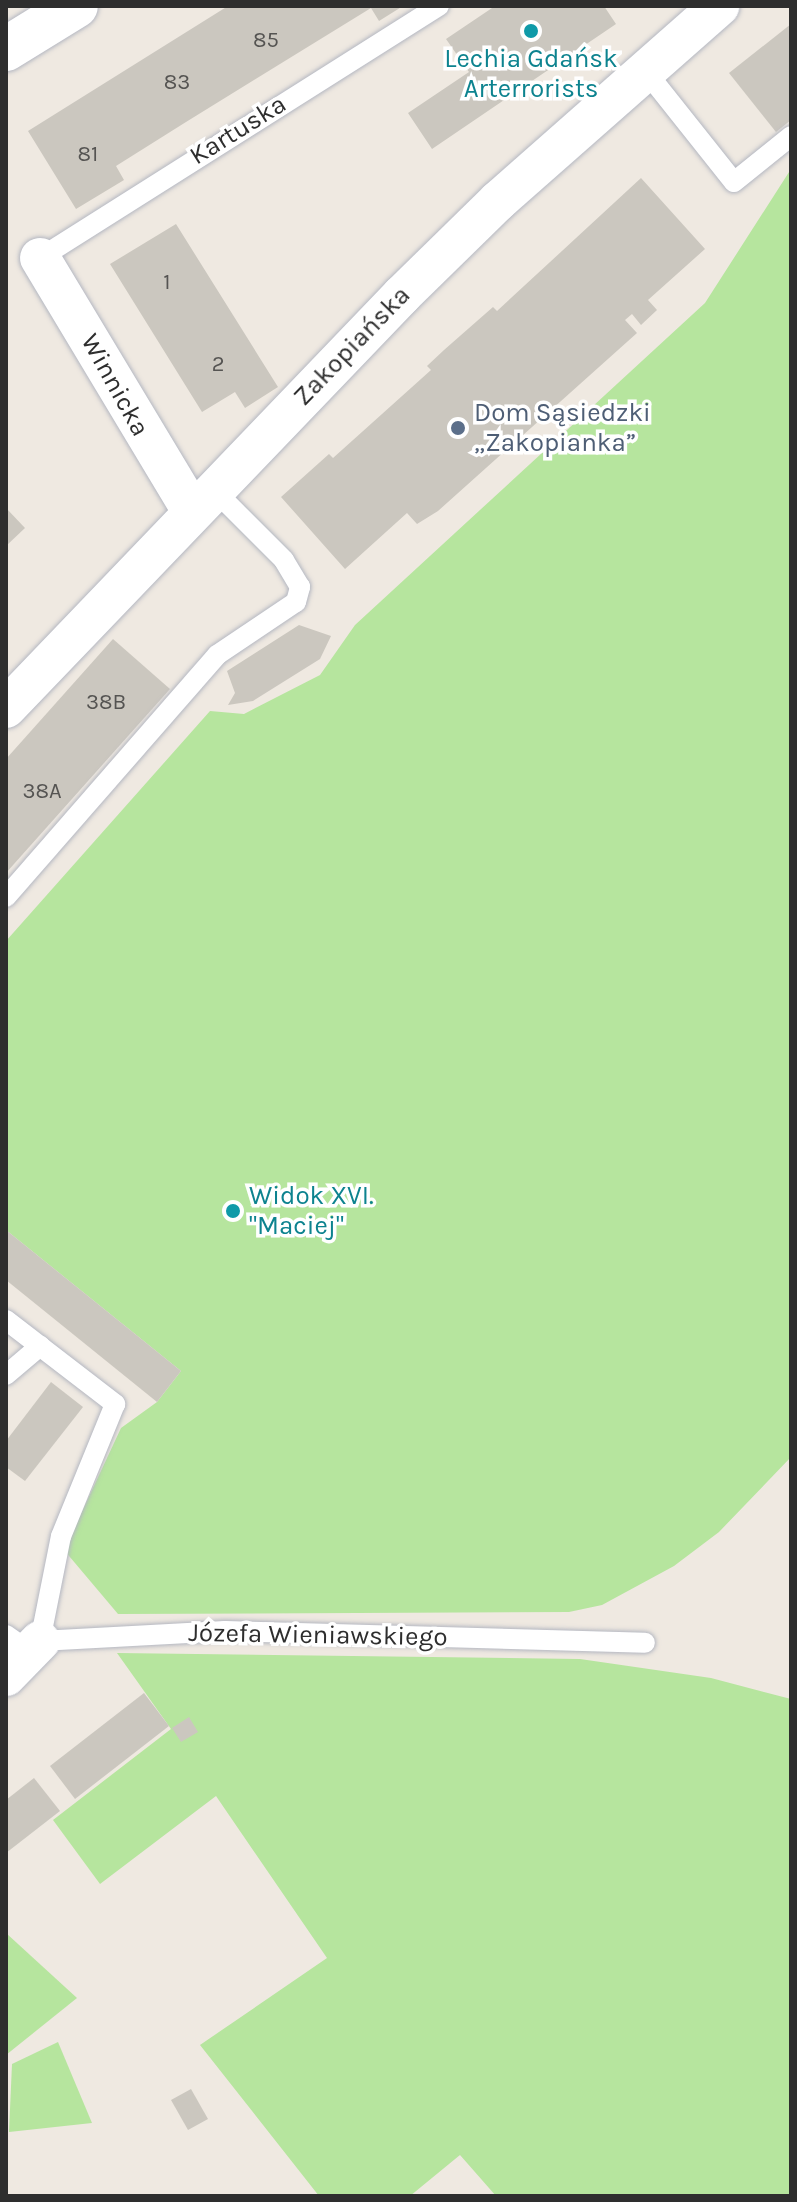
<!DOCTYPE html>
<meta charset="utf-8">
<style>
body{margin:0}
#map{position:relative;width:797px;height:2202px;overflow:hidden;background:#efe9e1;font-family:Karla,sans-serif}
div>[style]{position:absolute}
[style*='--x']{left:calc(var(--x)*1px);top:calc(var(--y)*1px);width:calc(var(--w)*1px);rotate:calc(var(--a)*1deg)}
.green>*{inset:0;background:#b6e59e}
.building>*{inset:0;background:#cbc7bf}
.roads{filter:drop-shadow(0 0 2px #b4b7c1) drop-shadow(0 0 2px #b4b7c1)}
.lane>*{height:20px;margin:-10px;padding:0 10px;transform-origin:10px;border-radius:10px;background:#fff}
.street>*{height:40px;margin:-20px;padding:0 20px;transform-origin:20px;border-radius:20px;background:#fff}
.secondary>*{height:44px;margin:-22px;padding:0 22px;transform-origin:22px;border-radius:22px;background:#fff}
.dots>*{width:22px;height:22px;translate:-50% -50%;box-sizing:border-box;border:4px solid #fff;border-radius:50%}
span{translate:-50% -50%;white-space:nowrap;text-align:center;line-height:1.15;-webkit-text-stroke:7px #fff;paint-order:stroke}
.number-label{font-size:22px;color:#555452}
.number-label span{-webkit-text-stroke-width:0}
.culture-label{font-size:26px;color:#0d838f}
.left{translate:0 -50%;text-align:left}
.street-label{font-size:26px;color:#2e2e2e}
.service-label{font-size:26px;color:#4e5e75}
.frame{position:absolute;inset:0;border:8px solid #2e2e2e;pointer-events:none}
</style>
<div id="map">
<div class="green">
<i style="clip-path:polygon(791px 169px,791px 1457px,719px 1532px,674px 1566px,602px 1605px,569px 1612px,118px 1614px,64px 1550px,121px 1428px,157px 1402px,181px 1371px,6px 1230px,6px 941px,210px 711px,244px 714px,320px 675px,355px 625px,705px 303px)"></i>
<i style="clip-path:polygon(117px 1653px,580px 1659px,711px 1678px,791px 1699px,791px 2196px,496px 2196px,460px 2155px,410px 2196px,319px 2196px,200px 2045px,327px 1958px,216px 1796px,100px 1884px,53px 1820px,171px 1729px)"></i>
<i style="clip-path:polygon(6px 1933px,77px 1998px,6px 2055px)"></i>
<i style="clip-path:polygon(58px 2042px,92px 2123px,9px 2132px,12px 2064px)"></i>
</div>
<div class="building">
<i style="clip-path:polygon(228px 6px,403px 6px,379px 21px,371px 8px,186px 122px,116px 166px,124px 180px,76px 209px,28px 131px)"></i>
<i style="clip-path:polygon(495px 6px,604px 6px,616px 24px,432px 149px,408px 113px,469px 72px,446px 39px)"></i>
<i style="clip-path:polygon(791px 24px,791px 120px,776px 132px,729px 73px)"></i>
<i style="clip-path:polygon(641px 178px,705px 249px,648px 300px,657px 310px,641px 325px,632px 314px,625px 320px,637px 333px,438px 511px,417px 524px,407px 513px,345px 569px,281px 497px,329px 454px,333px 458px,431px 370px,427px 366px,444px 350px,493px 307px,497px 311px)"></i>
<i style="clip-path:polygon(176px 224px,278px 387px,245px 408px,235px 392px,202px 412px,110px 264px)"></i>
<i style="clip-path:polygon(6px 508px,25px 528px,6px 546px)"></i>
<i style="clip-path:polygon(299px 625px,331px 636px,320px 659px,253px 701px,228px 705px,235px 693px,227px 671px)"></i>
<i style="clip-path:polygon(113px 639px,170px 689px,6px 873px,6px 759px)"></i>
<i style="clip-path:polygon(6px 1230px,181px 1371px,157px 1402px,6px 1280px)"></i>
<i style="clip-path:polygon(51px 1382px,83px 1407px,25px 1481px,6px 1467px,6px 1441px)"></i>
<i style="clip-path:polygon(144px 1693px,169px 1726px,75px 1799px,50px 1766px)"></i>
<i style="clip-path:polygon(189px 1717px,198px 1732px,181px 1742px,172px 1728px)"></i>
<i style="clip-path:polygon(34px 1778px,60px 1811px,6px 1853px,6px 1800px)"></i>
<i style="clip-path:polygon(191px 2089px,208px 2119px,188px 2130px,171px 2100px)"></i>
</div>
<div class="roads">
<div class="lane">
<i style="--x:644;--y:69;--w:144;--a:51.5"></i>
<i style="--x:734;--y:182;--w:73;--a:-38.9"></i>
<i style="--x:40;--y:258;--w:472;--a:-32.3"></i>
<i style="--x:6;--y:897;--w:321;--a:-48.9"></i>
<i style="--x:217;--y:655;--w:95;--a:-33.9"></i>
<i style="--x:296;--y:602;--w:16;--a:-75"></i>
<i style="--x:300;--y:587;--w:31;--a:-121"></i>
<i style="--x:284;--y:560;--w:100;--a:-135"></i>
<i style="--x:6;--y:1320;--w:138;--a:37.6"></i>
<i style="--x:115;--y:1404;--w:143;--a:112.2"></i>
<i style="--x:61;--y:1536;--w:107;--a:101.3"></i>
<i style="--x:40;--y:1641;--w:185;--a:-3.1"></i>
<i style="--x:225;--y:1631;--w:420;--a:1.6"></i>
<i style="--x:6;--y:1375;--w:45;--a:-40.5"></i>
<i style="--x:6;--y:1635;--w:29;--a:35"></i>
</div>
<div class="street">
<i style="--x:40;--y:258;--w:295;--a:59"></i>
<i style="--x:6;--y:708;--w:572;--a:-46.2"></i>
<i style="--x:402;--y:295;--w:134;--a:-44.4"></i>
<i style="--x:498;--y:201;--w:295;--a:-41.4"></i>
<i style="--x:6;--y:1676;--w:49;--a:-45.8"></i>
</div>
<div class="secondary">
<i style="--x:6;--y:49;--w:82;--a:-31.6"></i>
</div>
</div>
<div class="dots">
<i style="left:531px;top:31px;background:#0f9aa8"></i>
<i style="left:458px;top:428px;background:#5c6f8a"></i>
<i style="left:233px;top:1211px;background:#0f9aa8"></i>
</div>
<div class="number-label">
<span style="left:266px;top:41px">85</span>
<span style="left:177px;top:83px">83</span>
<span style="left:88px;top:155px">81</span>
<span style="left:167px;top:283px">1</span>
<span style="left:218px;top:365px">2</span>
<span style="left:106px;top:703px">38B</span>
<span style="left:42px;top:792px">38A</span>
</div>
<div class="culture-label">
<span style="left:531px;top:74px">Lechia Gdańsk<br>Arterrorists</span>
<span class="left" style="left:249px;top:1211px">Widok XVI.<br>"Maciej"</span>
</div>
<div class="street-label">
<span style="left:238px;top:130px;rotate:-32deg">Kartuska</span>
<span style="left:352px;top:346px;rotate:-46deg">Zakopiańska</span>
<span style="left:115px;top:385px;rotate:61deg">Winnicka</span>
<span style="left:318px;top:1635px;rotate:1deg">Józefa Wieniawskiego</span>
</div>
<div class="service-label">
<span class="left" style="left:474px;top:428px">Dom Sąsiedzki<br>„Zakopianka”</span>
</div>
<div class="frame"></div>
</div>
